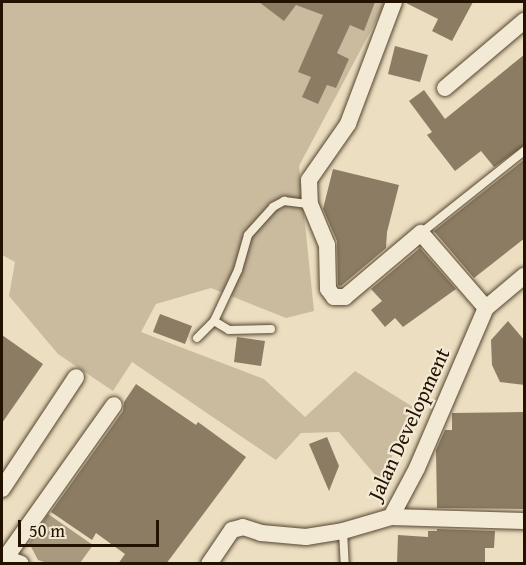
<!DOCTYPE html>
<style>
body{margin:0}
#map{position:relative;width:526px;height:565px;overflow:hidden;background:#ecdec0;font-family:"Gentium Book Plus",serif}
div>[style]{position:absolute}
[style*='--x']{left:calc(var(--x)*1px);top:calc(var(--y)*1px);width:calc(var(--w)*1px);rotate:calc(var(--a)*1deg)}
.green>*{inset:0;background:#cabb9f}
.water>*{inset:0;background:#a8997f}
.building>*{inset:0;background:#8c7c64}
.roads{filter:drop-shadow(0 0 2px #554530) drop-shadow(0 0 2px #554530)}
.service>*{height:8px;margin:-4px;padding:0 4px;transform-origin:4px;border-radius:4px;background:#f3ead6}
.minor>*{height:16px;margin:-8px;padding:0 8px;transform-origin:8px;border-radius:8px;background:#f3ead6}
span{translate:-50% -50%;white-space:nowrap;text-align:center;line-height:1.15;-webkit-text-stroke:4.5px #f3ead6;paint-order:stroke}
.street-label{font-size:21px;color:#231200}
.frame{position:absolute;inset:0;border:3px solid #231200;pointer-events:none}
.scale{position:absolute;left:18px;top:520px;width:141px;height:27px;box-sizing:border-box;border:3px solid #231200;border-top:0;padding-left:8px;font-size:18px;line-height:21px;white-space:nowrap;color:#231200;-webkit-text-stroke:4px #f3ead6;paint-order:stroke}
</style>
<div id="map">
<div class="green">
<i style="clip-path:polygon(2px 2px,386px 2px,299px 166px,314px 311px,286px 318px,211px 288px,156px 304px,141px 332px,264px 379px,305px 417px,355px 371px,413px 407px,381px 482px,339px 432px,301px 433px,276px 460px,132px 362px,113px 391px,58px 354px,9px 296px,15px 262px,2px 255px)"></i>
</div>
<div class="water">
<i style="clip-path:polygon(48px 514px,93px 545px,80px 563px,47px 563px,38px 560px,29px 543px)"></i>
</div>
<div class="building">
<i style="clip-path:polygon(259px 2px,375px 2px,364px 31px,350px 25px,337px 53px,349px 59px,336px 88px,327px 85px,318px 104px,302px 97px,311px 77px,298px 72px,323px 15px,296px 5px,284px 21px)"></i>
<i style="clip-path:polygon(404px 2px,473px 2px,452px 41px,432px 31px,438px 19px)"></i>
<i style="clip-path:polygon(395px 46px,428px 55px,420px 82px,388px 74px)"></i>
<i style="clip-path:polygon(525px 54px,525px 145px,494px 167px,481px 151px,455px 171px,427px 135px,432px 132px,409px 101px,424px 90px,445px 119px)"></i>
<i style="clip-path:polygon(525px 159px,525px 238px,474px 278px,434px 231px)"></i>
<i style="clip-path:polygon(333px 169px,399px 185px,387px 232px,386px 248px,341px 286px,338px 285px,337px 241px,323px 209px)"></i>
<i style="clip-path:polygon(420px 248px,456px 289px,403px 327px,395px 318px,385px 327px,371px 310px,382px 301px,371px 289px)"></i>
<i style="clip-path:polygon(160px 314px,192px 326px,185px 344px,153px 332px)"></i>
<i style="clip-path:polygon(508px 321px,525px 341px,525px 385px,500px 382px,492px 365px,491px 340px)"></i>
<i style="clip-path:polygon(2px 335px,43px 364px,2px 423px)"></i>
<i style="clip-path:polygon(237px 337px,265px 341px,261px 366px,234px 362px)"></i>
<i style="clip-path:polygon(136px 384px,196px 425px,198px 422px,246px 457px,166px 564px,118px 564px,125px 554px,96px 533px,92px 540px,51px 512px,123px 411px,124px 402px)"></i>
<i style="clip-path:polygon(525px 412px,525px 509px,437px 508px,436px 450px,445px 430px,452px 430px,452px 413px)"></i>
<i style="clip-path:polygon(327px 437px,339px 466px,329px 491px,309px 444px)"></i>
<i style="clip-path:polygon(437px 529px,495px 531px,494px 548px,485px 548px,485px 564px,397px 564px,398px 535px,428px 537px,428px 531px,437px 531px)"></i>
</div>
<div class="roads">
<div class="service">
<i style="--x:421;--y:233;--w:132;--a:-38.5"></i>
<i style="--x:214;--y:321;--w:17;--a:31"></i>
<i style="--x:229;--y:330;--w:42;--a:-1.4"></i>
<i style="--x:197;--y:338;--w:24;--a:-45"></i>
<i style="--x:214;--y:321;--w:56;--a:-64.8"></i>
<i style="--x:238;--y:270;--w:36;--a:-74"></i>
<i style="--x:248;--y:235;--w:38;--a:-48"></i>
<i style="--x:273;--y:207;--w:13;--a:-29"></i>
<i style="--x:284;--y:201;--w:26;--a:7"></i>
<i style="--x:343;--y:531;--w:33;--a:87"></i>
</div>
<div class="minor">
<i style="--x:394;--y:2;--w:130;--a:110.7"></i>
<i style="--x:348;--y:124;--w:68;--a:124.9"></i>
<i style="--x:309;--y:180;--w:24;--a:88"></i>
<i style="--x:310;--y:204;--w:44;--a:67.5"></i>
<i style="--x:327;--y:245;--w:44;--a:88.7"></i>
<i style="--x:328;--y:289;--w:10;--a:53"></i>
<i style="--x:334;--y:297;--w:11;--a:0"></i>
<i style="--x:345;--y:297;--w:99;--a:-40.1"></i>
<i style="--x:421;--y:233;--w:99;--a:49.1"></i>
<i style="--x:445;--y:88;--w:104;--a:-40.3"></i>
<i style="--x:2;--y:489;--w:134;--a:-56.5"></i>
<i style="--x:391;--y:517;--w:133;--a:1.7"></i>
<i style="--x:2;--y:557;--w:20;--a:20"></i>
<i style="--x:6;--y:557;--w:186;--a:-54.6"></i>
<i style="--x:209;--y:564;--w:41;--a:-55.9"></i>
<i style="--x:232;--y:530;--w:11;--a:-15"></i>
<i style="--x:243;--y:527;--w:19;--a:18"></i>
<i style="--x:261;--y:533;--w:45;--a:5.1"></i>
<i style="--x:306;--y:537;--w:37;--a:-9"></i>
<i style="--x:343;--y:531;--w:50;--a:-16.3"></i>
<i style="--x:391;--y:517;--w:55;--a:-62"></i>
<i style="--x:417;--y:468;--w:174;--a:-66.7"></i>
<i style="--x:486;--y:308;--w:50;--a:-40.1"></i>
</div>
</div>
<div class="street-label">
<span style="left:409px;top:424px;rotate:-65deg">Jalan Development</span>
</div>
<div class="frame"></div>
<div class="scale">50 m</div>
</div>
